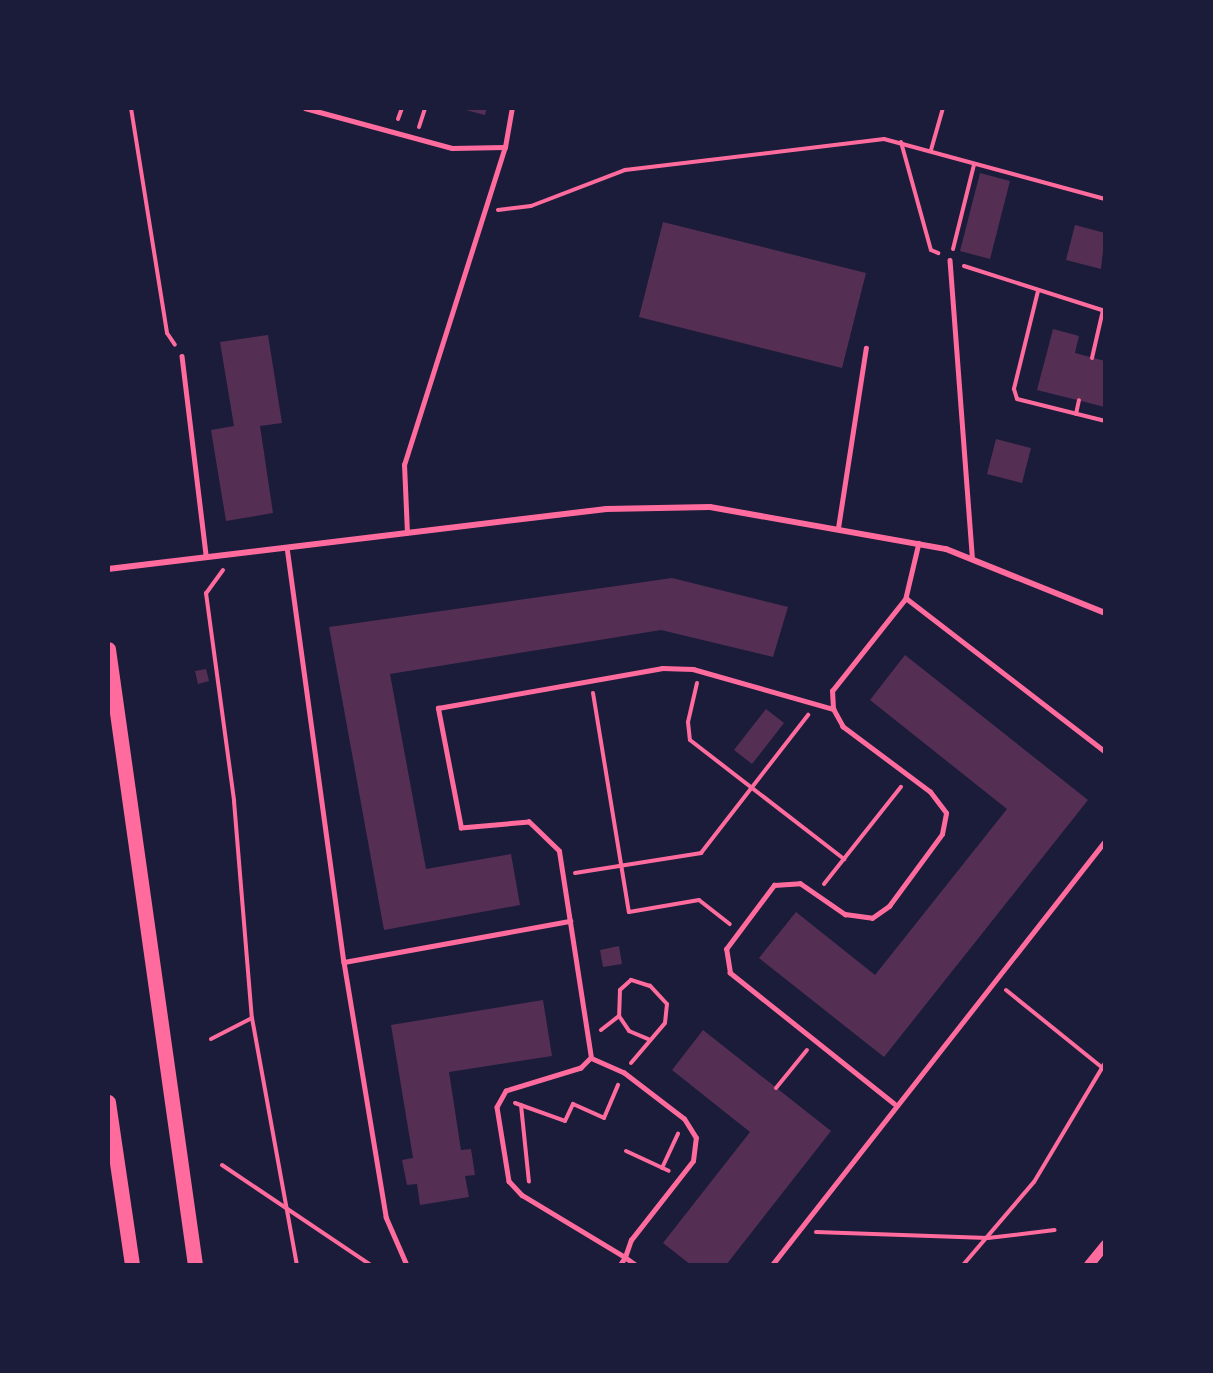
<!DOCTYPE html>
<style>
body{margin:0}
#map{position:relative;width:1213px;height:1373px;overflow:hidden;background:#1b1b3a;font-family:Lato,sans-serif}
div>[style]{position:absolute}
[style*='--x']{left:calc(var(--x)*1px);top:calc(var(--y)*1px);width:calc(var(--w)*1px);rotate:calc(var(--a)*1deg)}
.building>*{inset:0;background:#542f53}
.path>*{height:4px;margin:-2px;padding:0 2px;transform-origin:2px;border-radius:2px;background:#ff6b9d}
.service>*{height:4.5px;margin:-2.25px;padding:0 2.25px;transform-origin:2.25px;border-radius:2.25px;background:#ff6b9d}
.minor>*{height:6px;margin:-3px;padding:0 3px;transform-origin:3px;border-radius:3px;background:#ff6b9d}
.tertiary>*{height:10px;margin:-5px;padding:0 5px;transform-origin:5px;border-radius:5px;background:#ff6b9d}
.primary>*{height:15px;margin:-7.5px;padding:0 7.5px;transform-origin:7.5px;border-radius:7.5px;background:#ff6b9d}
span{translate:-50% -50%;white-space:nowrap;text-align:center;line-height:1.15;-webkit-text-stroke:4.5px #1b1b3a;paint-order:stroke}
.frame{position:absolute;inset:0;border:110px solid #1b1b3a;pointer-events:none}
</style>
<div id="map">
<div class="building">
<i style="clip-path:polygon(458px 108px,487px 108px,485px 115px)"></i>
<i style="clip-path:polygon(980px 173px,1010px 181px,990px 259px,960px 251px)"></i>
<i style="clip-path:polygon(663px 222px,866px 273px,842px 368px,639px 317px)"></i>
<i style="clip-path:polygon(1075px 225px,1105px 233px,1101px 269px,1066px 260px)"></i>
<i style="clip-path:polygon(1053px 329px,1079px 336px,1075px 353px,1105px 361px,1105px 407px,1037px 390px)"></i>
<i style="clip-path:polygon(268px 335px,282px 423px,260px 426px,273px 513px,226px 521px,211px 430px,234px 426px,220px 342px)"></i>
<i style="clip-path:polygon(996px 439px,1031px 448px,1022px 483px,987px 474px)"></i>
<i style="clip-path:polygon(672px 578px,788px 607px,773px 657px,661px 630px,390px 674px,426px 869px,511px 854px,520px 905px,384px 930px,329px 627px)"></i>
<i style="clip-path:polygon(905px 655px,1088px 800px,884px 1057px,759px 958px,796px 912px,875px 975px,1007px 809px,870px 700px)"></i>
<i style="clip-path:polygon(206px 669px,209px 681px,198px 684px,195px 671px)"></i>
<i style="clip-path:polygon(766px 709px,784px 723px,752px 764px,734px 750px)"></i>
<i style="clip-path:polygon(619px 946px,622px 964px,603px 967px,600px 950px)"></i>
<i style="clip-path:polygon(543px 1000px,552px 1056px,449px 1072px,461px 1150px,471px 1149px,475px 1175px,465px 1176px,469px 1197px,420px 1205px,417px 1184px,407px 1185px,402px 1160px,413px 1158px,391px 1025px)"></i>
<i style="clip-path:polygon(703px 1030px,831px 1131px,726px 1265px,691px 1265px,663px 1243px,750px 1132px,672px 1070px)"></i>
</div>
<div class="path">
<i style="--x:131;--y:108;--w:228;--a:80.9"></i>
<i style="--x:167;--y:333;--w:14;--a:56"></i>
<i style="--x:398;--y:119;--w:12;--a:-70"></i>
<i style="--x:419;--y:127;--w:20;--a:-72"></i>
<i style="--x:901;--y:142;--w:112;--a:74.5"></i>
<i style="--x:931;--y:250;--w:8;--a:23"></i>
<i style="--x:931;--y:150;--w:44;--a:-74.1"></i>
<i style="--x:498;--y:210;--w:33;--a:-7"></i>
<i style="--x:531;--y:206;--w:101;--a:-21"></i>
<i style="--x:625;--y:170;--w:261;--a:-6.8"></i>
<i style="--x:884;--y:139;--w:229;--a:15.2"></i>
<i style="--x:953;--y:249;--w:87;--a:-76"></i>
<i style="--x:964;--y:266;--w:148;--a:17.7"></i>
<i style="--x:1105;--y:283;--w:1;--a:-90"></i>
<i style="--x:1038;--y:291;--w:101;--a:103.8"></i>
<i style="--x:1014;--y:389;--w:10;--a:73"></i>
<i style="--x:1017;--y:399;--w:91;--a:14"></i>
<i style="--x:1092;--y:358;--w:49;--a:-77.1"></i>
<i style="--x:1076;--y:414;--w:14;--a:-78"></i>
<i style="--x:223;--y:570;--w:29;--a:126"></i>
<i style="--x:206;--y:593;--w:210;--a:82.3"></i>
<i style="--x:234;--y:801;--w:218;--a:85.3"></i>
<i style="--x:252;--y:1018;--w:251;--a:79.7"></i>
<i style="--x:697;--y:683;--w:40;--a:103"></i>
<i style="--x:688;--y:722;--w:18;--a:84"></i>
<i style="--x:690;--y:740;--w:195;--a:37.7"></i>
<i style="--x:593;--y:693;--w:222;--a:80.7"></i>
<i style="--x:629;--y:912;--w:71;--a:-9.7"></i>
<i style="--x:699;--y:900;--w:39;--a:38"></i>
<i style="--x:575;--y:873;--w:128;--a:-9"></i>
<i style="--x:701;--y:853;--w:175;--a:-52.2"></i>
<i style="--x:824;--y:884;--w:124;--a:-51.6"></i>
<i style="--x:1006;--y:990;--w:127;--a:38.9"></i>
<i style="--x:601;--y:1030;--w:23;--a:-38"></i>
<i style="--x:211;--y:1039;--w:46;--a:-27.1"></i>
<i style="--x:631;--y:1063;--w:52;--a:-49.6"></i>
<i style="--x:665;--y:1023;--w:19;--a:-84"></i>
<i style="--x:667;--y:1004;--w:25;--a:-133"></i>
<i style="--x:650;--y:986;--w:20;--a:-162"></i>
<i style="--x:631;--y:980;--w:15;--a:138"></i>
<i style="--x:620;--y:990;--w:26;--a:92"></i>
<i style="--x:619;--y:1016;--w:18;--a:56"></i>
<i style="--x:629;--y:1031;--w:21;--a:23"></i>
<i style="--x:776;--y:1088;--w:49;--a:-50.8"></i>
<i style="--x:515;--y:1103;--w:53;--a:19.8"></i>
<i style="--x:565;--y:1121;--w:19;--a:-65"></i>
<i style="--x:573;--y:1104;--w:34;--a:24"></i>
<i style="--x:604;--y:1118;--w:36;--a:-67"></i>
<i style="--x:521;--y:1105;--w:77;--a:84.1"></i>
<i style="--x:626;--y:1151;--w:47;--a:24.9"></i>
<i style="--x:222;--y:1165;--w:179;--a:33.9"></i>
<i style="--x:662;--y:1168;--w:38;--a:-65"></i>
<i style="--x:816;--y:1232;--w:172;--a:2"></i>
<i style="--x:988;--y:1238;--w:67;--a:-6.8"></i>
<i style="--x:963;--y:1265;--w:109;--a:-49.5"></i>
<i style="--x:1034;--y:1182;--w:139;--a:-59.2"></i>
</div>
<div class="service">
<i style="--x:305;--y:108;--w:152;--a:15.2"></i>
<i style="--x:452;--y:148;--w:53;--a:-1.1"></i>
<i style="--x:950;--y:260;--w:297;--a:85.7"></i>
<i style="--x:182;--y:356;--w:200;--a:83.1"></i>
<i style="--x:838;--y:528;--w:182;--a:-81.2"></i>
<i style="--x:407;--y:533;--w:68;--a:-92.5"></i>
<i style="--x:404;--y:465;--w:334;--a:-72.4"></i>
<i style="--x:505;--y:147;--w:40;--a:-80"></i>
<i style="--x:919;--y:543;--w:57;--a:103.3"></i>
<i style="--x:906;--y:598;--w:251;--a:37.6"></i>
<i style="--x:287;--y:547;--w:419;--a:82.2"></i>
<i style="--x:344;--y:962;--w:258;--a:80.6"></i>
<i style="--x:386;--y:1217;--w:52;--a:66.4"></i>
<i style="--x:344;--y:962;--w:230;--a:-10.3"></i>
<i style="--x:591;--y:1058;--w:14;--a:135"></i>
<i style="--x:581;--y:1068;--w:78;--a:163"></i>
<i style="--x:506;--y:1091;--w:18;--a:119"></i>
<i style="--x:497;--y:1107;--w:75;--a:80.8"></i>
<i style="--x:509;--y:1181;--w:19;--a:47"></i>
<i style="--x:522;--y:1195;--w:120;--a:31"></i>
<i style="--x:625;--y:1257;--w:18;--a:-71"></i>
<i style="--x:631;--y:1240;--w:100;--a:-51.9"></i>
<i style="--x:693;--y:1161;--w:23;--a:-83"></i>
<i style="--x:696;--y:1138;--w:22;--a:-122"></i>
<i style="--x:684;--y:1119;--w:76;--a:-142.5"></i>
<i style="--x:624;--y:1073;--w:36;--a:-156"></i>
<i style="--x:591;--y:1058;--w:209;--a:-98.8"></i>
<i style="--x:559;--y:851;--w:42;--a:-136"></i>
<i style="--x:529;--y:822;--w:68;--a:175"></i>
<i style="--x:461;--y:828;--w:122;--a:-100.9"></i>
<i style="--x:438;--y:708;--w:228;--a:-10.1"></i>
<i style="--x:662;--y:668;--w:31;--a:2"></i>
<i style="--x:693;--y:669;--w:146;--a:15.9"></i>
<i style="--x:894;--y:1104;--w:210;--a:-141.4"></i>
<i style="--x:730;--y:973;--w:24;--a:-99"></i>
<i style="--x:726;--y:949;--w:80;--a:-53.1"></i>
<i style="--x:774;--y:885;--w:26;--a:-4"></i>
<i style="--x:800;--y:883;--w:55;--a:34.6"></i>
<i style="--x:845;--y:914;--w:27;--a:8"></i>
<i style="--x:872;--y:918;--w:21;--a:-35"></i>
<i style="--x:889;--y:906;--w:89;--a:-53.6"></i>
<i style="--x:942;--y:834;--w:21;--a:-79"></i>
<i style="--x:946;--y:813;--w:26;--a:-127"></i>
<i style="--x:930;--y:792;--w:109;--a:-143.2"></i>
<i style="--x:843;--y:727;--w:21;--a:-119"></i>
<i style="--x:833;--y:709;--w:18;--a:-93"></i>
<i style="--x:832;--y:691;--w:119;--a:-51.5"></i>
<i style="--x:620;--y:1265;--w:9;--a:-58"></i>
<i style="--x:625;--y:1257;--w:14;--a:36"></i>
<i style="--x:772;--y:1265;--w:539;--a:-51.85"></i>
</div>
<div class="minor">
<i style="--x:108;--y:569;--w:502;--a:-6.87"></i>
<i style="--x:606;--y:509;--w:104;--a:-1.1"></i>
<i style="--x:710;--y:507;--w:240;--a:10.1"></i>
<i style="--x:946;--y:549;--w:171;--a:21.9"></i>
</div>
<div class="tertiary">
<i style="--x:1089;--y:1265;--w:26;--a:-51"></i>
</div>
<div class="primary">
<i style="--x:108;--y:649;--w:622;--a:81.96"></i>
<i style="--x:108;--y:1102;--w:165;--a:81.6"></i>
</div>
<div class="frame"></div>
</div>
